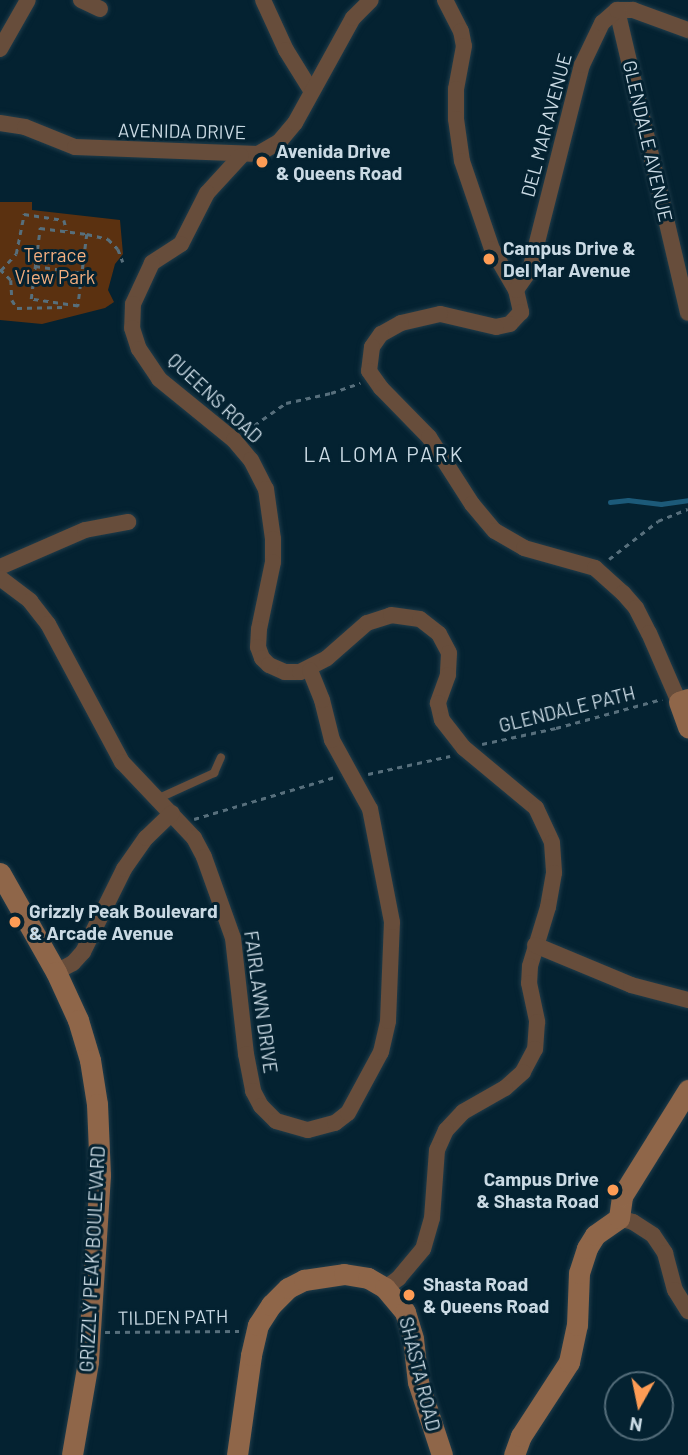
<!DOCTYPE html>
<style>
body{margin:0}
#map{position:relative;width:688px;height:1455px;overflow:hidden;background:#042231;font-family:Barlow,sans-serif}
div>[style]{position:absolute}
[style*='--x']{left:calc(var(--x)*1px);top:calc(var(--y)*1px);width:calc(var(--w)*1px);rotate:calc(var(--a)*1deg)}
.green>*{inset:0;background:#5b3110}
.stream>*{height:4.5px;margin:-2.25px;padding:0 2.25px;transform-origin:2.25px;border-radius:2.25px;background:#1c5a79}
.path>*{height:2.5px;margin-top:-1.25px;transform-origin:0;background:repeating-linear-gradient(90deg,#576f7c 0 5px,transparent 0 10px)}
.roads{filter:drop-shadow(0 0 2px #203c4a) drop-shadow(0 0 2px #203c4a)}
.lane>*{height:8px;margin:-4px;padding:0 4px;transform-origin:4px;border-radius:4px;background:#674d3b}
.street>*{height:16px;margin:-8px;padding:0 8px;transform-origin:8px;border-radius:8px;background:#674d3b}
.secondary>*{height:21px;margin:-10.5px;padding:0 10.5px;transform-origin:10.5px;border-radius:10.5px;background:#8f6649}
.dots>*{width:19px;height:19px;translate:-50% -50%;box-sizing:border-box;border:4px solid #042231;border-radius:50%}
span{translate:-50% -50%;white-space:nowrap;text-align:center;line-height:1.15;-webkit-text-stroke:6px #042231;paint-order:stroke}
.street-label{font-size:19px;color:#cadae4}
.poi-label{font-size:19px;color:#cadae4;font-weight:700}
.left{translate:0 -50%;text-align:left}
.right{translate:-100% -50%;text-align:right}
.park-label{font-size:19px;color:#f5af7f}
.neighbourhood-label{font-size:21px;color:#cadae4;letter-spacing:2px}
.north{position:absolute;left:604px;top:1371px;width:70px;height:70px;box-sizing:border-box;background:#042231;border:2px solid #536c79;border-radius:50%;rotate:189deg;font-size:19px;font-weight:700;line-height:28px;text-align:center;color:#cadae4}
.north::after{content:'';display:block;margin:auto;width:24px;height:32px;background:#fd9c55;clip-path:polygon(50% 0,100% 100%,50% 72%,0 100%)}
</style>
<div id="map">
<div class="green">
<i style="clip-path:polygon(0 202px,32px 202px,32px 210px,120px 220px,123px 254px,115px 264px,108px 290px,114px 302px,105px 308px,42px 324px,0 320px)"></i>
</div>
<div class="stream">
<i style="--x:610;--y:502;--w:18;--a:-6"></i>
<i style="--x:628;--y:500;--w:33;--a:7"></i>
<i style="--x:661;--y:504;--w:27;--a:-8"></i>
</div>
<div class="path">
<i style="--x:40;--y:228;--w:47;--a:7.3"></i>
<i style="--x:87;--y:234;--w:73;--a:97.1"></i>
<i style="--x:78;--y:306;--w:48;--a:-171.5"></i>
<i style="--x:31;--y:299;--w:72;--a:-82.8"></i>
<i style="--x:87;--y:234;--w:22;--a:13"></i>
<i style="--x:108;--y:239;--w:14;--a:45"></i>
<i style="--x:118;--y:249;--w:14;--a:69"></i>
<i style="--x:35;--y:266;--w:49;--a:8.1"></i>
<i style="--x:0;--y:269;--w:16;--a:45"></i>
<i style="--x:11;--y:280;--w:20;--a:87"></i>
<i style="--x:12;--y:300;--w:9;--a:58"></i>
<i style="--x:17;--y:308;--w:46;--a:-1.2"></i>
<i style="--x:1;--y:270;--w:22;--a:-47"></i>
<i style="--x:16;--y:254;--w:41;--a:-78.7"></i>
<i style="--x:24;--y:214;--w:40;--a:8.5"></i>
<i style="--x:64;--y:220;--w:11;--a:75"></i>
<i style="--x:246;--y:431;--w:49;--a:-35"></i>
<i style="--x:286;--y:403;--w:46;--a:-12.5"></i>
<i style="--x:331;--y:393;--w:31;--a:-19"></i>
<i style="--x:609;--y:559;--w:62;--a:-37.8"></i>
<i style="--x:658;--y:521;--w:32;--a:-22"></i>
<i style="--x:482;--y:744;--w:76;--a:-12.2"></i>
<i style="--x:556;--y:728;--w:110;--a:-15.3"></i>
<i style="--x:368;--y:774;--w:84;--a:-12.4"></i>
<i style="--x:194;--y:819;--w:147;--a:-16.6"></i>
<i style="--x:105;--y:1332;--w:134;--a:-0.4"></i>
</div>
<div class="roads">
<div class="lane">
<i style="--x:157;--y:799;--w:63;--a:-24.5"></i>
<i style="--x:214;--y:773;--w:17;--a:-66"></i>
</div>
<div class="street">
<i style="--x:81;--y:0;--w:21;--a:25"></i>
<i style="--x:263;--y:0;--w:55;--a:65.3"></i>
<i style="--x:286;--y:50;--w:49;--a:58.2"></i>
<i style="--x:445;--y:0;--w:35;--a:63"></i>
<i style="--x:461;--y:31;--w:15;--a:79"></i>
<i style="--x:464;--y:46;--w:44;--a:100.5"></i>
<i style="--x:456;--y:89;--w:30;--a:90"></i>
<i style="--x:456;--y:119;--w:42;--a:81.9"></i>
<i style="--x:462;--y:161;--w:93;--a:71.2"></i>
<i style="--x:492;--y:249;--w:48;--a:59.7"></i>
<i style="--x:516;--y:290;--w:23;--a:77"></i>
<i style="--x:521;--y:312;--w:16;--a:133"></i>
<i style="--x:510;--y:324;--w:14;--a:168"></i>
<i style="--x:496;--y:327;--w:57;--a:-166.9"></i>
<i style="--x:440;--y:314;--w:40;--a:167"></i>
<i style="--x:401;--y:323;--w:23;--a:151"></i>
<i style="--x:381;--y:334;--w:16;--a:125"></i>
<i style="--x:372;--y:347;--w:24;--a:97"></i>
<i style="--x:369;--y:371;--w:21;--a:55"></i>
<i style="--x:381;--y:388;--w:69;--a:45.6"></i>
<i style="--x:429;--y:437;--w:80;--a:57.3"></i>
<i style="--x:472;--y:504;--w:35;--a:50"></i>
<i style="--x:495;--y:531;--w:34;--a:30"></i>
<i style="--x:524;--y:548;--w:74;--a:15.7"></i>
<i style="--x:595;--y:568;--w:38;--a:42"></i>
<i style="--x:623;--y:593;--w:20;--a:49"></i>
<i style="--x:636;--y:608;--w:28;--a:63"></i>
<i style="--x:649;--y:633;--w:75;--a:66.5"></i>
<i style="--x:617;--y:10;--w:311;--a:76.8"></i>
<i style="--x:0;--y:49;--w:56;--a:-60.3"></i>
<i style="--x:0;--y:123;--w:25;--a:9"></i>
<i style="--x:25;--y:127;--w:54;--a:21.8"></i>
<i style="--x:75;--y:147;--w:183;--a:2.2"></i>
<i style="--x:258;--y:154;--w:24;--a:-30"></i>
<i style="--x:279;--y:142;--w:25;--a:-50"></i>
<i style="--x:295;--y:123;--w:120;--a:-61.1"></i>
<i style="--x:353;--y:18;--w:25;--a:-45"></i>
<i style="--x:241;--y:156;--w:50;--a:132.6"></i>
<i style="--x:207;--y:193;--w:57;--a:117"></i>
<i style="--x:181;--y:244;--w:35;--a:147"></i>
<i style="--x:152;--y:263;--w:45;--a:114.9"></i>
<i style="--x:133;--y:304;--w:24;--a:92"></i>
<i style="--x:132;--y:328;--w:22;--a:72"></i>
<i style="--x:139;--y:349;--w:36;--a:56"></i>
<i style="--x:159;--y:379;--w:97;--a:39.1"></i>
<i style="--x:234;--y:440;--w:26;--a:50"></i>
<i style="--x:251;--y:460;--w:33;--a:63"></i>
<i style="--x:266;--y:489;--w:50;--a:82"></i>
<i style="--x:273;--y:539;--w:23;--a:90"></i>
<i style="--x:273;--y:562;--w:68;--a:101.8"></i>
<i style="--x:259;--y:629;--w:18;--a:93"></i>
<i style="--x:258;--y:647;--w:12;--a:70"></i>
<i style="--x:262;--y:658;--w:10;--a:45"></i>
<i style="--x:269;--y:665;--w:17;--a:24"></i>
<i style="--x:285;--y:672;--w:15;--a:0"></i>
<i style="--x:300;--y:672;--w:30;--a:-27"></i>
<i style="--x:327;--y:658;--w:53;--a:-41.2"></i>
<i style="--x:367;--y:623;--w:25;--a:-18"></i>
<i style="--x:391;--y:615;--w:29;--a:8"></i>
<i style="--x:420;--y:619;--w:24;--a:38"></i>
<i style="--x:439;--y:634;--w:21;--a:62"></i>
<i style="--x:449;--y:653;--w:22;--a:93"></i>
<i style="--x:448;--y:675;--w:30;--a:110"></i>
<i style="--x:438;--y:703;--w:17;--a:77"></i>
<i style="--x:442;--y:720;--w:36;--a:52"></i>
<i style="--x:464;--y:748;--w:94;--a:39.8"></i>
<i style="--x:536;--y:808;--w:38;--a:65"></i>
<i style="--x:552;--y:843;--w:30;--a:86"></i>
<i style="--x:554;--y:873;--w:35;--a:100"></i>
<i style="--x:548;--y:907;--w:62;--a:107"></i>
<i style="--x:530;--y:966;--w:17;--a:93"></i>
<i style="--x:529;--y:983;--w:40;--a:78"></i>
<i style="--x:537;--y:1022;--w:27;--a:94"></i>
<i style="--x:535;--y:1049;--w:26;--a:118"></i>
<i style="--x:523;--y:1072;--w:24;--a:138"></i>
<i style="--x:505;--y:1088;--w:48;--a:150.3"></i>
<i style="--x:463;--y:1112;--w:25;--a:133"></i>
<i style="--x:446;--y:1130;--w:22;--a:114"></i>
<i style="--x:437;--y:1150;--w:68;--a:94.2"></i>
<i style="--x:432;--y:1218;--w:32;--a:106"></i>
<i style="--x:423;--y:1249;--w:38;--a:130"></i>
<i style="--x:399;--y:1278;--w:17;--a:144"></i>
<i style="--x:516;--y:290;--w:24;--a:-55"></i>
<i style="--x:530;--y:270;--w:211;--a:-75.8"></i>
<i style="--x:582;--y:65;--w:47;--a:-64.5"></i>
<i style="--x:602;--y:23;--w:20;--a:-41"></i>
<i style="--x:617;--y:10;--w:16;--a:0"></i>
<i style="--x:633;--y:10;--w:59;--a:20"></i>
<i style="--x:0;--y:567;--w:93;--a:-23.5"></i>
<i style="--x:85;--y:530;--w:44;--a:-10.5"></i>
<i style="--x:0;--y:578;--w:38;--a:37"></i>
<i style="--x:30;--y:601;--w:29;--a:52"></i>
<i style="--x:48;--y:624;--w:157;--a:61.8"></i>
<i style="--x:122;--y:762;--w:105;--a:46.5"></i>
<i style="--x:194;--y:838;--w:21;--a:62"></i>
<i style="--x:204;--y:857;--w:86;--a:70.3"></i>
<i style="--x:233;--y:938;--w:117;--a:83.6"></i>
<i style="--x:246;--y:1054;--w:38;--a:79"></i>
<i style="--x:253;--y:1091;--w:17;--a:62"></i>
<i style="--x:261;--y:1106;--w:21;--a:45"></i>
<i style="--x:276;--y:1121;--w:33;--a:16"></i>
<i style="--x:308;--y:1130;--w:28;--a:-15"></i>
<i style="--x:335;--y:1123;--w:16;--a:-38"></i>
<i style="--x:348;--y:1113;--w:69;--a:-61.6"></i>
<i style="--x:381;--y:1052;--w:32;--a:-77"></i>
<i style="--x:388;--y:1021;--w:99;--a:-87.7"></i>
<i style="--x:392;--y:922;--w:115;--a:-101"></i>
<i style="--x:370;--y:809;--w:79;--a:-118.8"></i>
<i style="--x:332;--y:740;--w:41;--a:-104"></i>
<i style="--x:322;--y:700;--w:32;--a:-112"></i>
<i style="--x:535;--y:945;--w:104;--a:22.6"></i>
<i style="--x:631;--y:985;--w:59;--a:14.7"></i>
<i style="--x:56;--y:972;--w:19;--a:-28"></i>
<i style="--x:73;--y:963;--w:15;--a:-48"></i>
<i style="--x:83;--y:952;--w:93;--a:-63.7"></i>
<i style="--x:124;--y:869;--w:38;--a:-55"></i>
<i style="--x:146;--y:838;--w:36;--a:-44"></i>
<i style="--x:619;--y:1218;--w:15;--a:16"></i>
<i style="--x:633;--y:1222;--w:24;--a:33"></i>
<i style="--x:653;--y:1235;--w:22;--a:56"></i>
<i style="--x:665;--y:1253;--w:38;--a:75"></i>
<i style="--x:675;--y:1290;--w:25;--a:58"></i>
</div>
<div class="secondary">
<i style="--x:688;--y:699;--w:9;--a:162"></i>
<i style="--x:679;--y:702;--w:27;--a:70"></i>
<i style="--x:0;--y:873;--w:114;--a:60.5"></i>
<i style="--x:56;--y:972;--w:53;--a:65.4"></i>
<i style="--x:78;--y:1020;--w:42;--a:73.3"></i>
<i style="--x:90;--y:1060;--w:45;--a:81"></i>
<i style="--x:97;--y:1104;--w:71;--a:87.6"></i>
<i style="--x:100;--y:1175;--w:187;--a:93.7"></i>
<i style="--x:88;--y:1362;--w:94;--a:99.8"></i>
<i style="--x:237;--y:1455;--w:101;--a:-82"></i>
<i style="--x:251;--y:1355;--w:31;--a:-77"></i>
<i style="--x:258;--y:1325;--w:24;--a:-57"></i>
<i style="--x:271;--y:1305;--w:24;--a:-45"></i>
<i style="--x:288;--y:1288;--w:18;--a:-27"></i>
<i style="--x:304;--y:1280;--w:40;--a:-8.5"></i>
<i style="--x:344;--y:1274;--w:24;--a:9"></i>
<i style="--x:368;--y:1278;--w:20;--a:30"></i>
<i style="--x:385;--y:1288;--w:31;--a:50"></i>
<i style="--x:405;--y:1312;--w:28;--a:73"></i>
<i style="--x:413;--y:1339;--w:43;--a:83.4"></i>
<i style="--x:418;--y:1382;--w:77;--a:71.8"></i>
<i style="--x:514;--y:1455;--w:20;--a:-70"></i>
<i style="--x:521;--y:1436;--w:88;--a:-57"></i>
<i style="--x:569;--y:1362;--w:38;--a:-78"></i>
<i style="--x:577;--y:1325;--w:52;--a:-87.8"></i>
<i style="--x:579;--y:1273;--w:26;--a:-72"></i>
<i style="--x:587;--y:1248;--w:15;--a:-58"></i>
<i style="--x:595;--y:1235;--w:29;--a:-35"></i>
<i style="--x:619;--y:1218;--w:22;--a:-82"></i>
<i style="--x:622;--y:1196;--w:125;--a:-58.1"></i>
</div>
</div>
<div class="dots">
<i style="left:262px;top:162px;background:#fd9c55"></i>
<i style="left:489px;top:259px;background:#fd9c55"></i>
<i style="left:15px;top:922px;background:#fd9c55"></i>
<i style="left:613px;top:1190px;background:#fd9c55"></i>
<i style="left:409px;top:1295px;background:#fd9c55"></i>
</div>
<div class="street-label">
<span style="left:546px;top:125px;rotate:-75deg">DEL MAR AVENUE</span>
<span style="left:182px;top:131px;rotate:1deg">AVENIDA DRIVE</span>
<span style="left:648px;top:141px;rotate:77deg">GLENDALE AVENUE</span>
<span style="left:215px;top:398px;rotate:43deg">QUEENS ROAD</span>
<span style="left:567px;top:709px;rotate:-14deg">GLENDALE PATH</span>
<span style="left:261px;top:1002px;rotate:82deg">FAIRLAWN DRIVE</span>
<span style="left:92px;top:1259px;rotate:-87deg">GRIZZLY PEAK BOULEVARD</span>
<span style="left:173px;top:1317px;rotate:-1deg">TILDEN PATH</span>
<span style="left:420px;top:1374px;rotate:76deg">SHASTA ROAD</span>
</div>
<div class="poi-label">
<span class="left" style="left:276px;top:162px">Avenida Drive<br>&amp; Queens Road</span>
<span class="left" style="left:503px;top:259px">Campus Drive &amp;<br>Del Mar Avenue</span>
<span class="left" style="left:29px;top:922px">Grizzly Peak Boulevard<br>&amp; Arcade Avenue</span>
<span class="right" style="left:599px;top:1190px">Campus Drive<br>&amp; Shasta Road</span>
<span class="left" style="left:423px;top:1295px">Shasta Road<br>&amp; Queens Road</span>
</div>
<div class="park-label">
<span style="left:55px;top:266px">Terrace<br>View Park</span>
</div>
<div class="neighbourhood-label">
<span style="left:384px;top:454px">LA LOMA PARK</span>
</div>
<div class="north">N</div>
</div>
